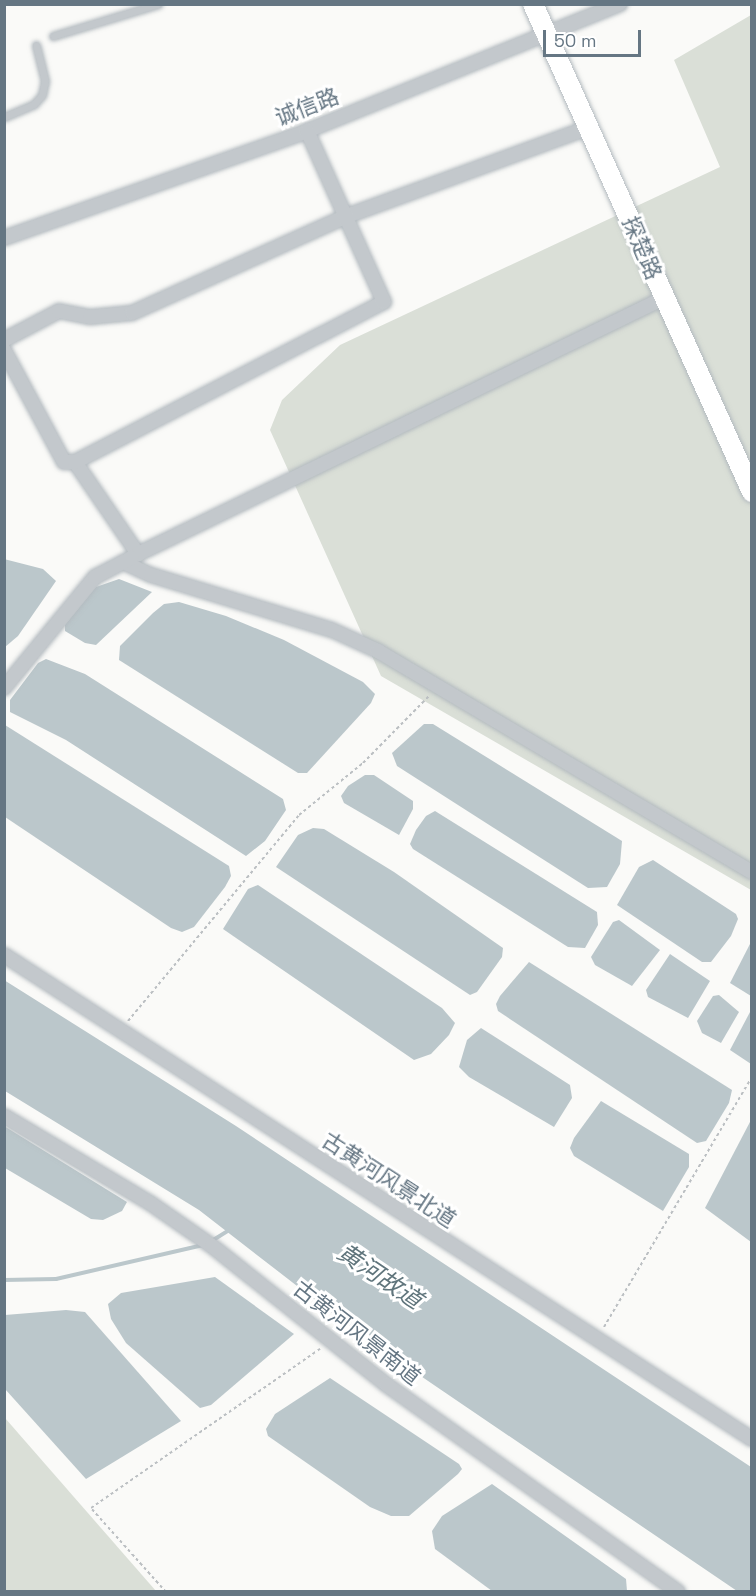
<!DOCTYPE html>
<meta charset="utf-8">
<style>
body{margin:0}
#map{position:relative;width:756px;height:1596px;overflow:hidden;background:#fafaf8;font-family:"Space Grotesk","Noto Sans SC",sans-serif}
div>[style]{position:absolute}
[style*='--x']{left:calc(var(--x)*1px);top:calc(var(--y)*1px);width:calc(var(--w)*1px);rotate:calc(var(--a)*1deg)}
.green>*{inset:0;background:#dadfd7}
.water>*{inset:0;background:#bbc7cb}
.stream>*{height:4px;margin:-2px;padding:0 2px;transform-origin:2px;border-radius:2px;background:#bbc7cb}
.path>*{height:2px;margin-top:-1px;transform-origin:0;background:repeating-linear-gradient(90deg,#bbbfc2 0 3px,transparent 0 6px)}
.roads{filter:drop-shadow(0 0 2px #b3babf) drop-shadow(0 0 2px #b3babf)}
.lane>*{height:7px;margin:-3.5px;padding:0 3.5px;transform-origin:3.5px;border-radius:3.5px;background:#c3c8cc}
.street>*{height:14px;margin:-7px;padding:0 7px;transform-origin:7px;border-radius:7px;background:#c3c8cc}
.secondary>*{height:20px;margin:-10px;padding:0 10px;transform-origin:10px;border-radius:10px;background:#fff}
span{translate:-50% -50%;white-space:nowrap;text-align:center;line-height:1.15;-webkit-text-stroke:6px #fff;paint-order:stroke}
.street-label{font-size:22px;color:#657683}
.water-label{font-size:24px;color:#60757c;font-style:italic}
.frame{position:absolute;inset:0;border:6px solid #657683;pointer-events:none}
.scale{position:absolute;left:543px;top:30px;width:98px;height:27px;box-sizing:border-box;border:3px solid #657683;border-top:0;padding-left:8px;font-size:18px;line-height:21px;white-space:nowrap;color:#657683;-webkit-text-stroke:4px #fff;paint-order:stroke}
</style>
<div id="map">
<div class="green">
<i style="clip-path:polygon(751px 15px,751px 890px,381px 676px,270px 430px,282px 400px,340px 345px,720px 167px,674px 60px)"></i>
<i style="clip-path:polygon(4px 1418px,5px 1418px,156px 1591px,5px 1591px)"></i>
</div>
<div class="water">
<i style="clip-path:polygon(4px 559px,43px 569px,56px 581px,18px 636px,5px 647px)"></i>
<i style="clip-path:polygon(119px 579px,152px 592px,96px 645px,85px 643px,65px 631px,65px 625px,96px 587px)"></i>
<i style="clip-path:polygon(179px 602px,226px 616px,284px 640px,363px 682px,375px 694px,371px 703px,307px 773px,298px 773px,119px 660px,120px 646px,153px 613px,164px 604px)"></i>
<i style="clip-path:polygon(46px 659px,85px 674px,283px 799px,286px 810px,265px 841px,246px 856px,66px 740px,10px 712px,10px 700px,38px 663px)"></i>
<i style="clip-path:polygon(424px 724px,433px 724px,622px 841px,620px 864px,607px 887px,588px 888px,397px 766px,392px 753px)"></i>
<i style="clip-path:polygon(5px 725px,229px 866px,231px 876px,225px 887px,194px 927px,182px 932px,171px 928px,5px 817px)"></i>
<i style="clip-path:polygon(365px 775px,374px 775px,413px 801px,413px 809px,399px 835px,344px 803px,341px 796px,348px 786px)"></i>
<i style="clip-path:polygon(435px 811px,597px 912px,598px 925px,585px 948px,568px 947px,413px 849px,410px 844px,416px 830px,426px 816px)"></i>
<i style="clip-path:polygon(313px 828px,324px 829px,394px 872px,503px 948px,502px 957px,477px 992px,470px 995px,276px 867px,298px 835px)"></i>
<i style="clip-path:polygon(653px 860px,736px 914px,738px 919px,731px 936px,711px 962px,702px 962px,617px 905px,639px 867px)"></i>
<i style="clip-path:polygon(258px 885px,442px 1008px,455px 1023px,449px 1035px,431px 1054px,414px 1060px,223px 929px,248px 889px)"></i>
<i style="clip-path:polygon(619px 920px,660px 950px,632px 986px,595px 965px,591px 957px,613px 922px)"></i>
<i style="clip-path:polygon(751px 942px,751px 996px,730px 983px)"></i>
<i style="clip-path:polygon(670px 954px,710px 981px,688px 1018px,648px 997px,646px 990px)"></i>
<i style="clip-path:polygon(529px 962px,732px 1090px,729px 1103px,706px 1141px,697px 1143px,498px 1011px,496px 1004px,500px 996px)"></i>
<i style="clip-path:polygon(4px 980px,236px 1126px,751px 1467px,751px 1591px,737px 1591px,359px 1334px,199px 1210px,5px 1091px)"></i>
<i style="clip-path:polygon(719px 995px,739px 1012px,721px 1043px,702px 1033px,697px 1021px,713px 996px)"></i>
<i style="clip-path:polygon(750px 1012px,752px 1013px,751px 1064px,730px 1050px)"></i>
<i style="clip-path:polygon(481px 1028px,570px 1085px,572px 1098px,554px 1127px,469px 1077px,459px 1067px,467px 1040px)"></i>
<i style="clip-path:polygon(601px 1101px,689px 1154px,689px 1167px,663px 1211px,574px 1156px,570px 1148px,574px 1138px)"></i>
<i style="clip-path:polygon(751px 1120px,751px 1242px,705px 1208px)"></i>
<i style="clip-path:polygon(4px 1126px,127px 1202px,122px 1211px,103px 1220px,91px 1219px,5px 1168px)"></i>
<i style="clip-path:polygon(215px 1277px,294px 1334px,211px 1405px,200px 1408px,126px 1343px,111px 1319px,108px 1304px,121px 1293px)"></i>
<i style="clip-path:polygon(66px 1310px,85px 1312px,181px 1421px,86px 1479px,5px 1389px,5px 1315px)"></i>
<i style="clip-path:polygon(330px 1378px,459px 1464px,462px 1469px,458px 1474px,409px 1516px,391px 1516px,370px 1507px,268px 1436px,266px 1429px,275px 1414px)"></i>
<i style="clip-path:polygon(492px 1484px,626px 1579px,627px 1591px,492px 1591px,435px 1549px,432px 1531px,442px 1516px)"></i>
</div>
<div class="stream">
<i style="--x:210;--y:1242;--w:22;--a:-32"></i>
<i style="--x:4;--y:1280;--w:52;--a:-1.1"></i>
<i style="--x:56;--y:1279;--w:151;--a:-13"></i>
</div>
<div class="path">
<i style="--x:128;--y:1021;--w:268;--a:-50.3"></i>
<i style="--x:299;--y:815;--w:82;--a:-39.1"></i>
<i style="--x:363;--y:763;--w:94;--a:-45.4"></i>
<i style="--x:604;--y:1327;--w:291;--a:-59.4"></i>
<i style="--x:166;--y:1592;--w:113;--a:-131.8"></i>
<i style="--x:91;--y:1508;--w:279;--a:-34.8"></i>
</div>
<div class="roads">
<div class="lane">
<i style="--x:53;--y:36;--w:110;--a:-16.9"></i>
<i style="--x:4;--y:117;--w:33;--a:-23"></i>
<i style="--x:34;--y:104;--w:12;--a:-48"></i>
<i style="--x:42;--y:95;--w:14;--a:-78"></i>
<i style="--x:45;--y:81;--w:37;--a:-104"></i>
</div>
<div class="street">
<i style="--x:4;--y:238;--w:321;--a:-19.4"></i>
<i style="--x:307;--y:131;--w:338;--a:-22.1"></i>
<i style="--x:4;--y:340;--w:62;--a:-27.8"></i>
<i style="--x:59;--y:311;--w:32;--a:11"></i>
<i style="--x:90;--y:317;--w:42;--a:-5.4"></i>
<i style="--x:132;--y:313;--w:236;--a:-24.3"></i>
<i style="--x:347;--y:216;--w:259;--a:-20.1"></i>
<i style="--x:4;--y:350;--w:127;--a:61.8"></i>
<i style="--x:64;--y:462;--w:11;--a:0"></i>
<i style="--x:75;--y:462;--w:112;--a:55.6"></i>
<i style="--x:138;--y:554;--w:585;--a:-25.95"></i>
<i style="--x:75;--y:462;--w:348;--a:-27.4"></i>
<i style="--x:384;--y:302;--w:188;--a:-114.2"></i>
<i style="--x:123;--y:562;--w:31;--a:25"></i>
<i style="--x:151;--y:575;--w:189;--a:16.9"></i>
<i style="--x:332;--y:630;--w:51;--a:24.5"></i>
<i style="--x:378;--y:651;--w:434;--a:30.6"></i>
<i style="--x:4;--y:688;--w:144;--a:-50.7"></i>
<i style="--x:95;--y:577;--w:41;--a:-27.8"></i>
<i style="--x:4;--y:955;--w:891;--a:32.91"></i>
<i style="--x:4;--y:1116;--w:170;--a:30.8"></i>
<i style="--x:150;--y:1203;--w:75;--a:34.7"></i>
<i style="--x:212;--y:1246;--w:223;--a:38.5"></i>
<i style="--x:387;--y:1385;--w:357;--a:35.4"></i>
</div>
<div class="secondary">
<i style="--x:533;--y:4;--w:535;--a:65.83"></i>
</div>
</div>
<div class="street-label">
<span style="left:307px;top:107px;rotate:-21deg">诚信路</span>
<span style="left:642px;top:248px;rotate:67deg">探楚路</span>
<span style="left:389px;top:1180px;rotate:33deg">古黄河风景北道</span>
<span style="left:357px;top:1333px;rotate:38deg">古黄河风景南道</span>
</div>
<div class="water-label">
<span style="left:380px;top:1276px;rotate:34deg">黄河故道</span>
</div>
<div class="frame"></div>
<div class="scale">50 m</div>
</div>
